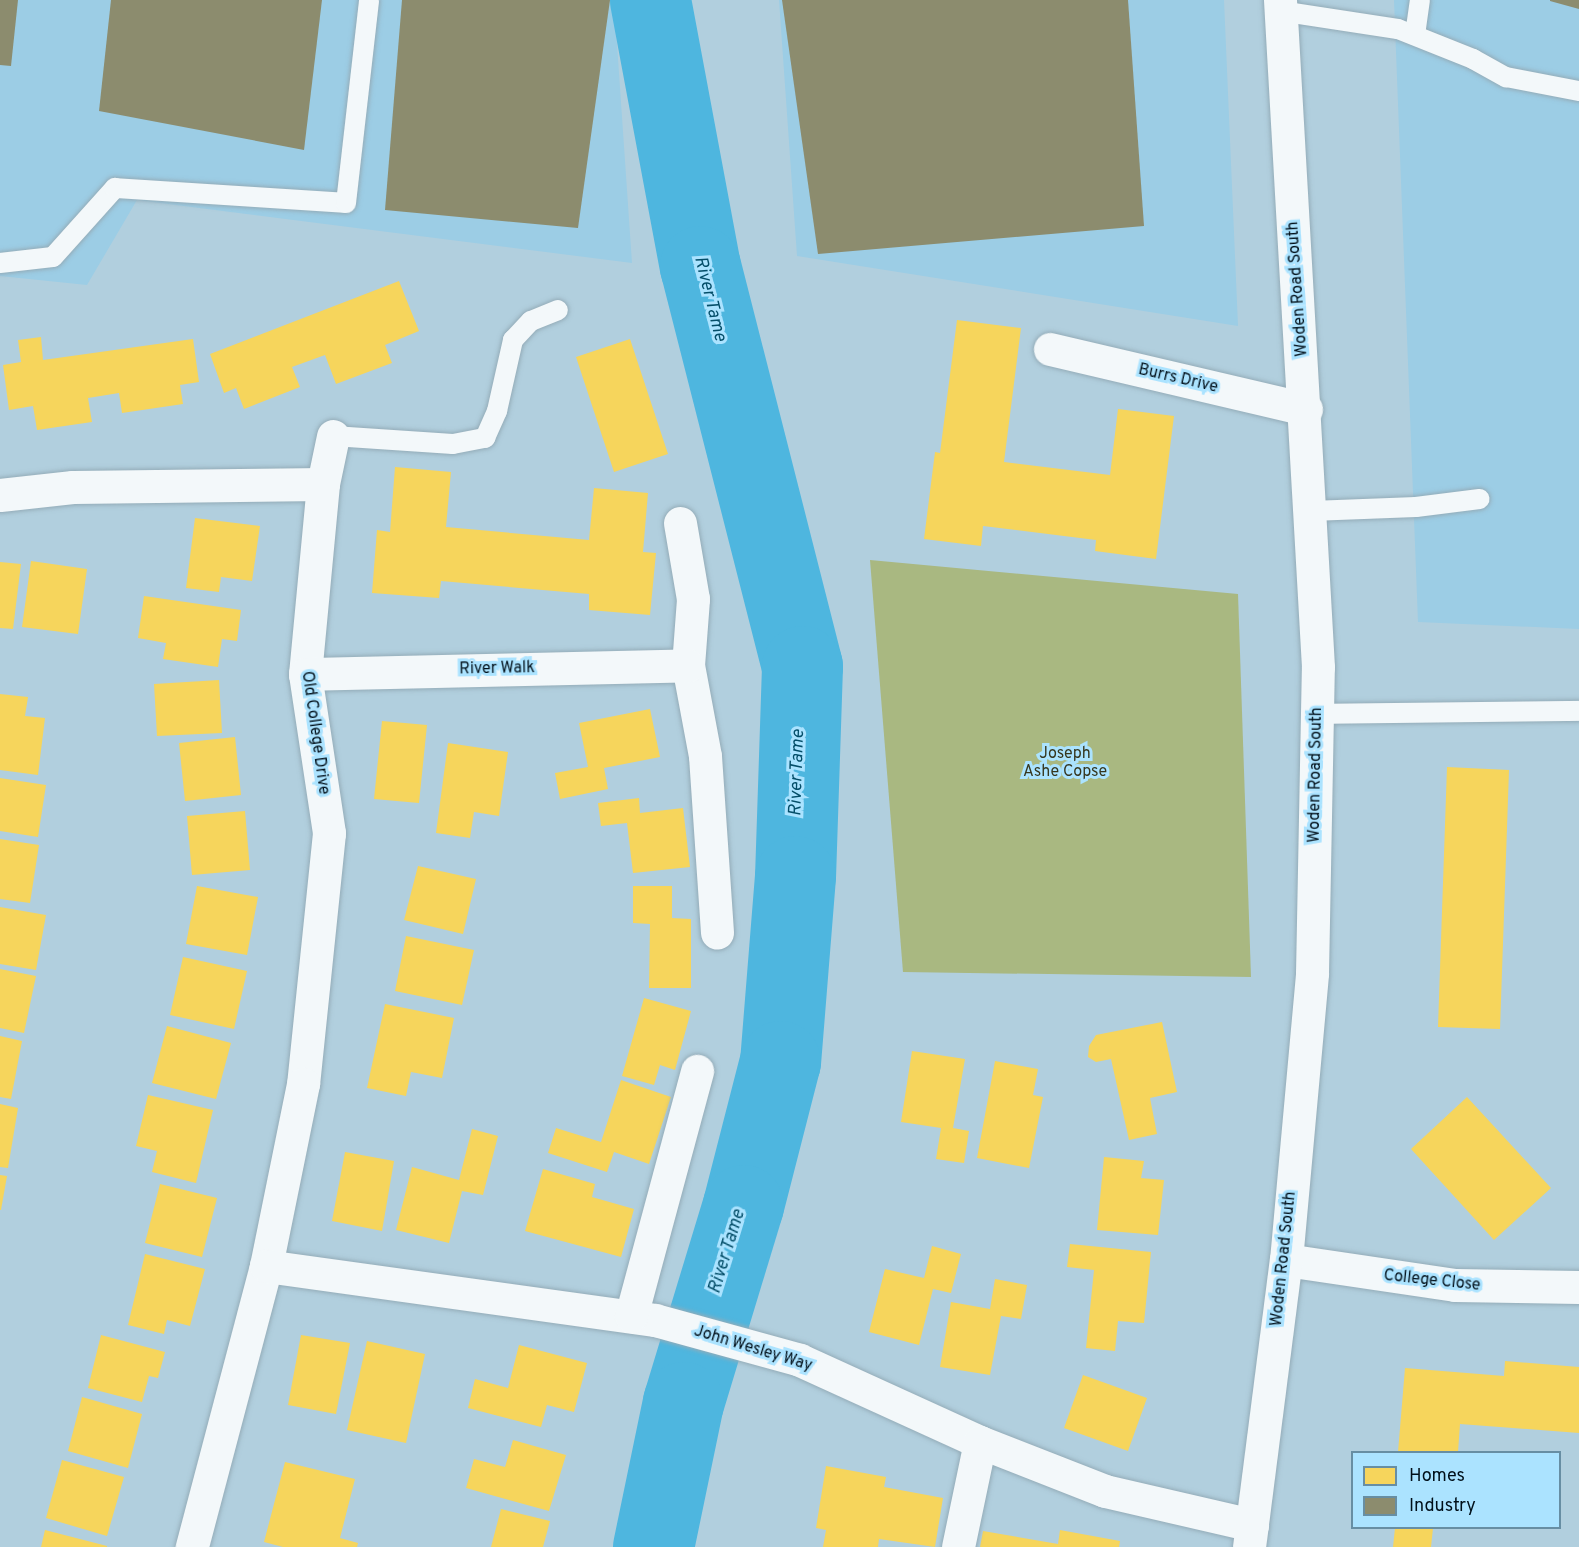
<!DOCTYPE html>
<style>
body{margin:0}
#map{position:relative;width:1579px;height:1547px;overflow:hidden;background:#b1cfde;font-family:Overpass,sans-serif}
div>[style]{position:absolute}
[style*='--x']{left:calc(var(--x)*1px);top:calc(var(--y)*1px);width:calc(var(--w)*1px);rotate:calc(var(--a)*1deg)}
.built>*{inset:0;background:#9ccde5}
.forest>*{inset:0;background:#a9b881}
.homes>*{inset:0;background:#f6d55c}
.industry>*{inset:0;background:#8c8c6e}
.river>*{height:81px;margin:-40.5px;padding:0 40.5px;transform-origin:40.5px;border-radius:40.5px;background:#4eb6df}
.roads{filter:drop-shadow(0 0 2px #94acb8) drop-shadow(0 0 2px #94acb8)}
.service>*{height:20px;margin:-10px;padding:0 10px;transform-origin:10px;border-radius:10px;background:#f3f8fa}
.minor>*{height:33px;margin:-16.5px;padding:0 16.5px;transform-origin:16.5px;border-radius:16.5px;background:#f3f8fa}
.tertiary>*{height:33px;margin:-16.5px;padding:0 16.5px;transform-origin:16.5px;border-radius:16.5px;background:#f3f8fa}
span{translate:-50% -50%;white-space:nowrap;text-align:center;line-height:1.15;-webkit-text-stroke:6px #abe3ff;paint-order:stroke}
.street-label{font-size:16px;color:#000f19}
.park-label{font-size:16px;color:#36371f}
.water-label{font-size:18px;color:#044e69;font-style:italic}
.legend{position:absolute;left:1351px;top:1451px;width:210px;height:78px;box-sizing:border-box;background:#abe3ff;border:2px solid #678ea3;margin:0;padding:8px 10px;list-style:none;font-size:18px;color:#000f19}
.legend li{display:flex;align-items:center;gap:12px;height:30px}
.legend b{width:30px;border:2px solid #678ea3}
</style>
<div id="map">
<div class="built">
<i style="clip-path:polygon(0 0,614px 0,632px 263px,137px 200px,87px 285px,0 276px)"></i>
<i style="clip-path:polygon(779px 0,1224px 0,1238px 326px,797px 256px)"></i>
<i style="clip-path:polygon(1394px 0,1579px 0,1579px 629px,1418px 622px)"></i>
</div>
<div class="forest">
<i style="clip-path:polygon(870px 560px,1238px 594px,1251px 977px,903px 972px)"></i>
</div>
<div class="homes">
<i style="clip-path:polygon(399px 281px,419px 331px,385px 345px,392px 363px,336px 384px,325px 355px,292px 367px,300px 387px,244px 409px,236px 388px,224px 393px,210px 354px)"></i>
<i style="clip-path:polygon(957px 320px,1021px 328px,1004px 462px,1110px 475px,1118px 409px,1174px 416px,1156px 559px,1095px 551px,1096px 540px,983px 526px,981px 546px,924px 539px,935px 452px,940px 453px)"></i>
<i style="clip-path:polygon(41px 337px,43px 360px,193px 339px,199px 382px,180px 385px,183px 404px,122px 413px,119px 393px,88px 398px,92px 422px,37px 430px,33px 406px,9px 410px,3px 365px,21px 362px,18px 340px)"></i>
<i style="clip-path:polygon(630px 339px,668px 454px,614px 472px,576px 357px)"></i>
<i style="clip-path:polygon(395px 467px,451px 472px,446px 527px,589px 540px,594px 488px,648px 493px,643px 552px,656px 553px,650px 615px,589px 610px,589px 594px,441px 581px,439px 598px,372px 593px,377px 530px,390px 532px)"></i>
<i style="clip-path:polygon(195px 518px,260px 526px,252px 581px,221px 577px,219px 592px,186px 588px)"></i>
<i style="clip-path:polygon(31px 561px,87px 569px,78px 634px,22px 627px)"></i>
<i style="clip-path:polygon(0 562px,21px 564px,13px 629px,0 628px)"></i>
<i style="clip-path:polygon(144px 596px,241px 610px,237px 641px,222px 639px,218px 667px,163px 659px,166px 643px,138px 638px)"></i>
<i style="clip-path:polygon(219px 680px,222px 733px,157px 736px,154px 684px)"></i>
<i style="clip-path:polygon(0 694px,28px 697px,25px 716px,45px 718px,38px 775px,0 770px)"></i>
<i style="clip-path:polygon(650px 709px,660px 757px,604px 768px,608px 789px,560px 799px,555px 773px,588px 767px,579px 723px)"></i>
<i style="clip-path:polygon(382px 721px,427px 725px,419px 803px,374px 799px)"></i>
<i style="clip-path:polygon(235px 737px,241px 795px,185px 801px,179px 743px)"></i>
<i style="clip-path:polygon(448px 743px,508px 752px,499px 816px,474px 812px,470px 838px,436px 833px)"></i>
<i style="clip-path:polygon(1447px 767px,1509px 770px,1500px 1029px,1438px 1027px)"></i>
<i style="clip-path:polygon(0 778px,46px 785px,38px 837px,0 831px)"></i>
<i style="clip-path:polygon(639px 798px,640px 813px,683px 808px,690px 867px,633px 873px,627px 823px,601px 826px,598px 803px)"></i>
<i style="clip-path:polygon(245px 811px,250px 870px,192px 875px,187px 816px)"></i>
<i style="clip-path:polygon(0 839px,39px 845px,30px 903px,0 899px)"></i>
<i style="clip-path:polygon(418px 866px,476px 879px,463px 934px,404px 920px)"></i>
<i style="clip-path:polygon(197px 886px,258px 897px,247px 955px,186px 944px)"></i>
<i style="clip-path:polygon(633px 886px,672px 886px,672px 918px,691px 919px,691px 988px,649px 988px,650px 924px,633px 923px)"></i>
<i style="clip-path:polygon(0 907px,46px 915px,36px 970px,0 964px)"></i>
<i style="clip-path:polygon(406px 936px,474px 950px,462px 1005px,395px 991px)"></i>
<i style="clip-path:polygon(183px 957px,247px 971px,234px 1029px,170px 1015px)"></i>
<i style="clip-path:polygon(0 969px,36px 976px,24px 1033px,0 1028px)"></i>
<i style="clip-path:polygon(644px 998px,691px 1011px,675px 1070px,660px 1065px,654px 1085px,622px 1076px)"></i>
<i style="clip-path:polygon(385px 1004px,454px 1018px,442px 1078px,411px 1072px,406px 1096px,367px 1088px)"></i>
<i style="clip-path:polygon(1162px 1022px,1177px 1092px,1150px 1098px,1157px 1134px,1129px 1140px,1111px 1059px,1096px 1062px,1088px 1057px,1089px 1046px,1096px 1035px)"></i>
<i style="clip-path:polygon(167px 1026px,231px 1043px,216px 1099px,152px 1083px)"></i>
<i style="clip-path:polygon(0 1036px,22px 1041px,11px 1099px,0 1097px)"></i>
<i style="clip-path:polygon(912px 1051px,965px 1059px,953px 1128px,969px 1131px,964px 1163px,936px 1159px,941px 1128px,901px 1122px)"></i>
<i style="clip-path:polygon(995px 1061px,1038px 1069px,1033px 1095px,1043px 1097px,1029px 1168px,977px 1158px)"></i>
<i style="clip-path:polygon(621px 1080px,671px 1097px,649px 1164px,614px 1152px,607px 1172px,548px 1153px,556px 1128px,601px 1142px)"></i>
<i style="clip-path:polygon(148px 1095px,213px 1110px,196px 1183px,152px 1172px,157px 1151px,136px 1146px)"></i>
<i style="clip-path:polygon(1467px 1097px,1551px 1188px,1494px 1240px,1411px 1149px)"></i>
<i style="clip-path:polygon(0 1104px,18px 1108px,8px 1168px,0 1167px)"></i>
<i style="clip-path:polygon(472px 1129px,498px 1136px,483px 1195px,462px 1191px,449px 1243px,396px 1230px,412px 1167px,459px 1180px)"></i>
<i style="clip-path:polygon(345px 1152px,394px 1161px,382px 1231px,332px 1221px)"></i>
<i style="clip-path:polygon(1104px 1157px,1144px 1161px,1141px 1178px,1164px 1180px,1158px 1235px,1097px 1230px)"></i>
<i style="clip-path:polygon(543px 1169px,595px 1184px,592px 1197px,634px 1209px,621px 1257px,525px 1231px)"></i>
<i style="clip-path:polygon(0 1175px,7px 1176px,1px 1210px,0 1210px)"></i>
<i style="clip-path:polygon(160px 1184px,217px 1198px,202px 1257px,145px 1243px)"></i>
<i style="clip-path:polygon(1070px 1244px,1151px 1252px,1144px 1323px,1118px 1321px,1115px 1351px,1086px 1348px,1094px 1270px,1067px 1267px)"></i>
<i style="clip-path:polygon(932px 1246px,961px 1254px,951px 1293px,933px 1289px,919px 1345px,869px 1332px,885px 1269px,924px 1278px)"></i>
<i style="clip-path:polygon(145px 1254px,205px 1269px,190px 1326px,167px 1320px,164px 1334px,128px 1325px)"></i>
<i style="clip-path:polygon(995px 1279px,1027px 1285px,1021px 1319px,1001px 1316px,990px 1375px,940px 1367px,951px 1302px,990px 1309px)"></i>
<i style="clip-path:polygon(101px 1335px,165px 1352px,158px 1378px,149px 1376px,142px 1402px,88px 1388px)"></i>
<i style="clip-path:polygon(301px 1335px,350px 1343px,336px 1414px,288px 1405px)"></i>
<i style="clip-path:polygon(367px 1341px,425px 1354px,406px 1443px,347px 1430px)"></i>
<i style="clip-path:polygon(519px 1345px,587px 1363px,574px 1412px,547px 1405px,541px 1427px,468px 1408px,475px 1379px,508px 1388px)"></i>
<i style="clip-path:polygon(1505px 1361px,1579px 1367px,1579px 1433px,1460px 1424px,1458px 1452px,1398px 1452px,1405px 1368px,1504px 1376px)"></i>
<i style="clip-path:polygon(1083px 1375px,1147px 1398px,1128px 1451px,1064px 1428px)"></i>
<i style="clip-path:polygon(82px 1397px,142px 1414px,128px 1468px,68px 1451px)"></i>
<i style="clip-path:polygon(513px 1440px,566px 1455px,549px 1511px,466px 1488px,474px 1459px,505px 1467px)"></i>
<i style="clip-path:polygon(62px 1460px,124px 1477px,107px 1536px,46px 1518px)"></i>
<i style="clip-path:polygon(285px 1462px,355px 1479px,340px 1538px,358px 1543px,357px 1547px,283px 1547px,264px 1542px)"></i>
<i style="clip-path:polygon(826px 1466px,886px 1477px,884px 1487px,943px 1498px,935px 1547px,879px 1539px,878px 1547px,823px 1547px,826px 1530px,816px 1528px)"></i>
<i style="clip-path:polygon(501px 1509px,550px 1521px,543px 1547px,491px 1547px)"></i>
<i style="clip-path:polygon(1395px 1528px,1433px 1528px,1431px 1547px,1393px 1547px)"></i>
<i style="clip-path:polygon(45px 1530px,107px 1546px,107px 1547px,41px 1547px)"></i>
<i style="clip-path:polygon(1060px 1530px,1120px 1541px,1119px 1547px,980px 1547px,983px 1531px,1058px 1544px)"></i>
</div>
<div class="industry">
<i style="clip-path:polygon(0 0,18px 0,11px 66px,0 65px)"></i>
<i style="clip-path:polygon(111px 0,322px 0,304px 150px,99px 111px)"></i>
<i style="clip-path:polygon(402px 0,610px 0,578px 228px,385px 210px)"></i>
<i style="clip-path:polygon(782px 0,1128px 0,1144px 226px,818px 254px)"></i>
<i style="clip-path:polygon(1550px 0,1579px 0,1579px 9px,1550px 1px)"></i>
</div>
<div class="river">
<i style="--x:650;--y:0;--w:271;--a:79.4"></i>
<i style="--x:700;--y:266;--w:413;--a:75.7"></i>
<i style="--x:802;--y:666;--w:210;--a:91.9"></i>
<i style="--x:795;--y:876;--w:186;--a:94.6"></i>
<i style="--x:780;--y:1061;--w:149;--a:104.4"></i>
<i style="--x:743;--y:1205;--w:206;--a:106.9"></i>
<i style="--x:683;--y:1402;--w:148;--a:101.7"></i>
</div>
<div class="roads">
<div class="service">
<i style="--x:1280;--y:11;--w:119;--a:8.7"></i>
<i style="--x:1398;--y:29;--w:81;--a:21.8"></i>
<i style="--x:1473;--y:59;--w:38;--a:29"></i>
<i style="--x:1506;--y:77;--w:74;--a:10.9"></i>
<i style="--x:1415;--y:35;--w:35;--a:-82"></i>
<i style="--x:0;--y:263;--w:53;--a:-6.5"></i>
<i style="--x:53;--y:257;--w:93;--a:-48.1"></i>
<i style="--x:115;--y:188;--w:231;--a:3.7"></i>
<i style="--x:346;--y:203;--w:204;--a:-83.5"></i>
<i style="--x:333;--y:436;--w:120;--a:3.8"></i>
<i style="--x:453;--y:444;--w:33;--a:-11"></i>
<i style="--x:485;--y:438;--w:30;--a:-66"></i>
<i style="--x:497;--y:411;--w:73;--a:-77.3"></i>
<i style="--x:513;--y:340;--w:26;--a:-47"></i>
<i style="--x:531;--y:321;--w:29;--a:-22"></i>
<i style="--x:1311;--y:511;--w:105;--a:-2.2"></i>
<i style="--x:1416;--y:507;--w:64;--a:-7.2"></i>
<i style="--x:1317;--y:714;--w:262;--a:-0.7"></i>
</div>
<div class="minor">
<i style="--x:1050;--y:349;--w:263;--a:13.2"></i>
<i style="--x:323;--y:484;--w:49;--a:-78.2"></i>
<i style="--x:0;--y:495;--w:73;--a:-6.3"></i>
<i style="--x:73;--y:487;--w:250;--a:-0.7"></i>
<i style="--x:323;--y:484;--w:191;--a:95.4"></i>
<i style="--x:305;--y:674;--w:161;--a:81.4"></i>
<i style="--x:329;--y:833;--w:252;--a:95.9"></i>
<i style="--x:303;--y:1084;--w:186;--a:101.5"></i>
<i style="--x:266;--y:1266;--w:291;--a:104.8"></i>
<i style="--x:680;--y:523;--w:77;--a:80.3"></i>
<i style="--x:693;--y:599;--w:66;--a:94.3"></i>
<i style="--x:688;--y:665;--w:93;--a:79.4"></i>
<i style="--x:705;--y:756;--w:177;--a:86.1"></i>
<i style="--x:305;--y:674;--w:383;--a:-1.3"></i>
<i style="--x:1286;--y:1260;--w:171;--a:8.4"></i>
<i style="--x:1455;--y:1285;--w:124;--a:0.9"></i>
<i style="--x:266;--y:1266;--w:393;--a:7.9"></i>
<i style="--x:655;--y:1320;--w:150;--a:15.4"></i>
<i style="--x:800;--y:1360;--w:198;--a:24.5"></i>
<i style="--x:980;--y:1442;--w:134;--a:21.4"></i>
<i style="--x:1105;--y:1491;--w:151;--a:13"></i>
<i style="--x:631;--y:1316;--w:254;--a:-74.9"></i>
<i style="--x:958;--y:1547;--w:107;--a:-78.2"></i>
</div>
<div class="tertiary">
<i style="--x:1249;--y:1547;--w:289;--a:-82.7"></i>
<i style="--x:1286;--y:1260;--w:288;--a:-84.8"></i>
<i style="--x:1312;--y:973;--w:306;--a:-88.9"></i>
<i style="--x:1318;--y:667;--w:668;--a:-93.26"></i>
</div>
</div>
<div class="street-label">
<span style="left:1298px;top:289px;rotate:-94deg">Woden Road South</span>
<span style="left:1178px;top:379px;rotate:13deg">Burrs Drive</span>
<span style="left:497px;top:669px;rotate:-1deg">River Walk</span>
<span style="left:315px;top:733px;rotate:82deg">Old College Drive</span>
<span style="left:1316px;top:775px;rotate:-89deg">Woden Road South</span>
<span style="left:1284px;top:1259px;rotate:-84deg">Woden Road South</span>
<span style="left:1432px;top:1281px;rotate:6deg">College Close</span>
<span style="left:753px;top:1349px;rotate:17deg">John Wesley Way</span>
</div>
<div class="park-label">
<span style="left:1065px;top:763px">Joseph<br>Ashe Copse</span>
</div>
<div class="water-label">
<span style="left:709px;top:299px;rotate:76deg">River Tame</span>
<span style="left:798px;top:773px;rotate:-88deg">River Tame</span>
<span style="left:728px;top:1252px;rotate:-73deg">River Tame</span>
</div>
<ul class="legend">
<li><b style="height:16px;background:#f6d55c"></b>Homes</li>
<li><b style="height:16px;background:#8c8c6e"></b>Industry</li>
</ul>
</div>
